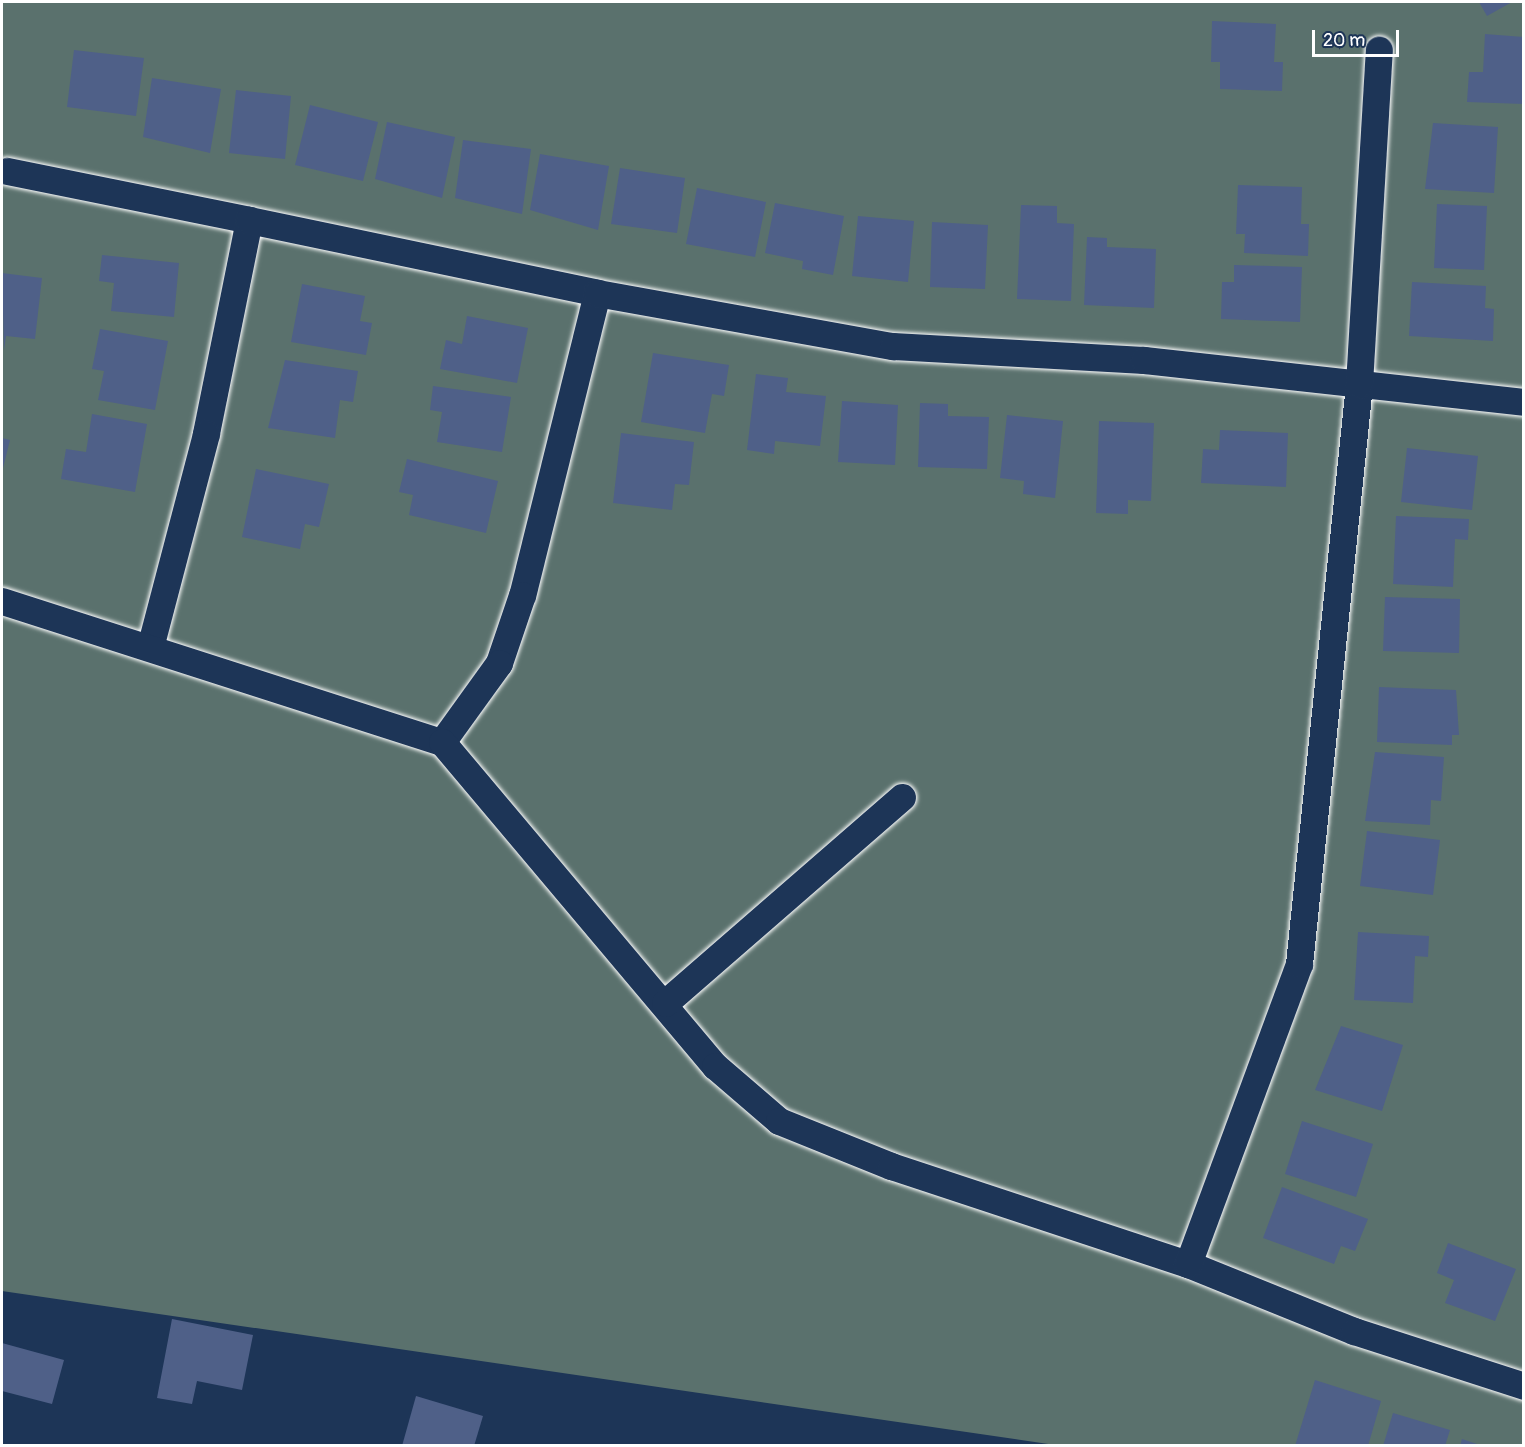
<!DOCTYPE html>
<style>
body{margin:0}
#map{position:relative;width:1525px;height:1447px;overflow:hidden;background:#1d3557;font-family:Pangolin,sans-serif}
div>[style]{position:absolute}
[style*='--x']{left:calc(var(--x)*1px);top:calc(var(--y)*1px);width:calc(var(--w)*1px);rotate:calc(var(--a)*1deg)}
.green>*{inset:0;background:#5a716d}
.building>*{inset:0;background:#4f6088}
.roads{filter:drop-shadow(0 0 2px #fff) drop-shadow(0 0 2px #fff)}
.minor>*{height:27px;margin:-13.5px;padding:0 13.5px;transform-origin:13.5px;border-radius:13.5px;background:#1d3557}
span{translate:-50% -50%;white-space:nowrap;text-align:center;line-height:1.15;-webkit-text-stroke:5px #1d3557;paint-order:stroke}
.frame{position:absolute;inset:0;border:3px solid #fff;pointer-events:none}
.scale{position:absolute;left:1312px;top:30px;width:87px;height:27px;box-sizing:border-box;border:3px solid #fff;border-top:0;padding-left:8px;font-size:18px;line-height:21px;white-space:nowrap;color:#fff;-webkit-text-stroke:4px #1d3557;paint-order:stroke}
</style>
<div id="map">
<div class="green">
<i style="clip-path:polygon(2px 2px,1523px 2px,1523px 1445px,1055px 1445px,2px 1291px)"></i>
</div>
<div class="building">
<i style="clip-path:polygon(1479px 2px,1512px 2px,1487px 16px)"></i>
<i style="clip-path:polygon(1212px 21px,1276px 24px,1274px 62px,1283px 62px,1282px 91px,1220px 89px,1220px 62px,1211px 62px)"></i>
<i style="clip-path:polygon(1485px 34px,1524px 37px,1524px 104px,1467px 102px,1469px 72px,1483px 72px)"></i>
<i style="clip-path:polygon(74px 50px,144px 58px,136px 116px,67px 107px)"></i>
<i style="clip-path:polygon(152px 78px,221px 89px,210px 153px,143px 137px)"></i>
<i style="clip-path:polygon(236px 90px,291px 96px,285px 159px,229px 153px)"></i>
<i style="clip-path:polygon(310px 105px,378px 122px,363px 181px,295px 165px)"></i>
<i style="clip-path:polygon(387px 122px,455px 137px,442px 198px,375px 179px)"></i>
<i style="clip-path:polygon(1433px 123px,1498px 127px,1494px 193px,1425px 189px)"></i>
<i style="clip-path:polygon(463px 140px,531px 149px,522px 214px,455px 198px)"></i>
<i style="clip-path:polygon(540px 154px,609px 166px,598px 230px,530px 210px)"></i>
<i style="clip-path:polygon(620px 168px,685px 178px,677px 233px,611px 224px)"></i>
<i style="clip-path:polygon(1238px 185px,1302px 187px,1301px 224px,1309px 224px,1308px 256px,1244px 253px,1245px 234px,1236px 234px)"></i>
<i style="clip-path:polygon(697px 188px,766px 202px,755px 257px,686px 244px)"></i>
<i style="clip-path:polygon(775px 203px,844px 216px,833px 275px,802px 269px,803px 261px,765px 253px)"></i>
<i style="clip-path:polygon(1437px 204px,1487px 206px,1484px 270px,1434px 268px)"></i>
<i style="clip-path:polygon(1021px 205px,1057px 206px,1057px 223px,1074px 224px,1071px 301px,1017px 299px)"></i>
<i style="clip-path:polygon(858px 216px,914px 221px,908px 282px,852px 276px)"></i>
<i style="clip-path:polygon(932px 222px,988px 225px,985px 289px,930px 287px)"></i>
<i style="clip-path:polygon(1087px 237px,1107px 238px,1107px 247px,1156px 249px,1154px 308px,1084px 305px)"></i>
<i style="clip-path:polygon(102px 255px,179px 263px,174px 317px,111px 311px,114px 283px,99px 281px)"></i>
<i style="clip-path:polygon(1234px 265px,1302px 267px,1300px 322px,1221px 319px,1222px 282px,1234px 282px)"></i>
<i style="clip-path:polygon(2px 273px,42px 278px,35px 339px,6px 336px,4px 350px)"></i>
<i style="clip-path:polygon(1412px 282px,1486px 286px,1485px 308px,1494px 309px,1493px 341px,1409px 336px)"></i>
<i style="clip-path:polygon(302px 284px,365px 296px,360px 321px,372px 323px,366px 355px,291px 342px)"></i>
<i style="clip-path:polygon(467px 316px,528px 328px,517px 383px,440px 369px,446px 340px,462px 344px)"></i>
<i style="clip-path:polygon(100px 329px,168px 341px,155px 410px,98px 400px,104px 371px,92px 369px)"></i>
<i style="clip-path:polygon(653px 353px,729px 365px,724px 396px,712px 394px,705px 433px,641px 422px)"></i>
<i style="clip-path:polygon(285px 360px,358px 371px,353px 402px,340px 400px,335px 438px,268px 428px)"></i>
<i style="clip-path:polygon(756px 374px,788px 378px,786px 392px,826px 396px,820px 446px,775px 441px,774px 454px,747px 450px)"></i>
<i style="clip-path:polygon(433px 386px,511px 397px,502px 452px,437px 442px,442px 412px,430px 410px)"></i>
<i style="clip-path:polygon(842px 401px,898px 405px,895px 465px,838px 462px)"></i>
<i style="clip-path:polygon(920px 403px,948px 404px,948px 416px,989px 417px,987px 469px,918px 467px)"></i>
<i style="clip-path:polygon(92px 414px,147px 424px,135px 492px,61px 479px,66px 449px,86px 452px)"></i>
<i style="clip-path:polygon(1007px 415px,1063px 421px,1055px 498px,1023px 494px,1024px 481px,1000px 478px)"></i>
<i style="clip-path:polygon(1099px 421px,1154px 423px,1151px 501px,1128px 500px,1128px 514px,1096px 513px)"></i>
<i style="clip-path:polygon(1220px 430px,1288px 433px,1286px 487px,1201px 483px,1203px 449px,1219px 450px)"></i>
<i style="clip-path:polygon(621px 433px,694px 442px,689px 485px,675px 484px,672px 510px,613px 503px)"></i>
<i style="clip-path:polygon(2px 438px,10px 440px,2px 472px)"></i>
<i style="clip-path:polygon(1407px 448px,1478px 456px,1472px 510px,1401px 502px)"></i>
<i style="clip-path:polygon(407px 459px,498px 481px,486px 533px,409px 515px,413px 495px,399px 492px)"></i>
<i style="clip-path:polygon(256px 469px,329px 484px,319px 527px,305px 524px,300px 549px,242px 537px)"></i>
<i style="clip-path:polygon(1396px 516px,1469px 519px,1468px 540px,1455px 539px,1453px 587px,1393px 584px)"></i>
<i style="clip-path:polygon(1385px 597px,1460px 599px,1459px 653px,1383px 651px)"></i>
<i style="clip-path:polygon(1379px 687px,1456px 690px,1459px 735px,1452px 735px,1452px 745px,1377px 742px)"></i>
<i style="clip-path:polygon(1375px 752px,1444px 757px,1441px 801px,1431px 800px,1430px 825px,1365px 821px)"></i>
<i style="clip-path:polygon(1367px 831px,1440px 840px,1433px 895px,1360px 886px)"></i>
<i style="clip-path:polygon(1358px 932px,1429px 936px,1428px 957px,1415px 956px,1413px 1003px,1354px 1000px)"></i>
<i style="clip-path:polygon(1341px 1026px,1403px 1045px,1382px 1111px,1315px 1090px)"></i>
<i style="clip-path:polygon(1302px 1121px,1373px 1144px,1356px 1197px,1285px 1174px)"></i>
<i style="clip-path:polygon(1282px 1187px,1368px 1219px,1355px 1251px,1341px 1246px,1334px 1264px,1263px 1238px)"></i>
<i style="clip-path:polygon(1448px 1243px,1516px 1269px,1495px 1321px,1445px 1303px,1454px 1280px,1437px 1273px)"></i>
<i style="clip-path:polygon(172px 1319px,253px 1335px,242px 1390px,197px 1381px,192px 1404px,157px 1398px)"></i>
<i style="clip-path:polygon(2px 1343px,64px 1360px,52px 1404px,2px 1391px)"></i>
<i style="clip-path:polygon(1315px 1380px,1381px 1401px,1368px 1446px,1295px 1446px)"></i>
<i style="clip-path:polygon(416px 1396px,483px 1416px,474px 1446px,402px 1446px)"></i>
<i style="clip-path:polygon(1393px 1413px,1450px 1430px,1445px 1446px,1383px 1446px)"></i>
<i style="clip-path:polygon(1462px 1439px,1480px 1445px,1480px 1446px,1460px 1446px)"></i>
</div>
<div class="roads">
<div class="minor">
<i style="--x:7;--y:171;--w:247;--a:11.4"></i>
<i style="--x:249;--y:220;--w:218;--a:101.4"></i>
<i style="--x:206;--y:434;--w:220;--a:104.7"></i>
<i style="--x:249;--y:220;--w:356;--a:11.8"></i>
<i style="--x:597;--y:293;--w:311;--a:103.9"></i>
<i style="--x:522;--y:595;--w:72;--a:108.7"></i>
<i style="--x:499;--y:663;--w:97;--a:125.8"></i>
<i style="--x:597;--y:293;--w:301;--a:10.2"></i>
<i style="--x:893;--y:346;--w:251;--a:3.2"></i>
<i style="--x:1144;--y:360;--w:382;--a:6.3"></i>
<i style="--x:2;--y:601;--w:462;--a:17.8"></i>
<i style="--x:442;--y:742;--w:424;--a:49.9"></i>
<i style="--x:715;--y:1066;--w:84;--a:40.7"></i>
<i style="--x:779;--y:1121;--w:121;--a:21.9"></i>
<i style="--x:891;--y:1166;--w:313;--a:18.3"></i>
<i style="--x:1188;--y:1264;--w:179;--a:22"></i>
<i style="--x:1354;--y:1331;--w:179;--a:17.9"></i>
<i style="--x:665;--y:1003;--w:314;--a:-41"></i>
<i style="--x:1188;--y:1264;--w:320;--a:-69.7"></i>
<i style="--x:1299;--y:964;--w:583;--a:-84.09"></i>
<i style="--x:1359;--y:384;--w:335;--a:-86.6"></i>
</div>
</div>
<div class="frame"></div>
<div class="scale">20 m</div>
</div>
